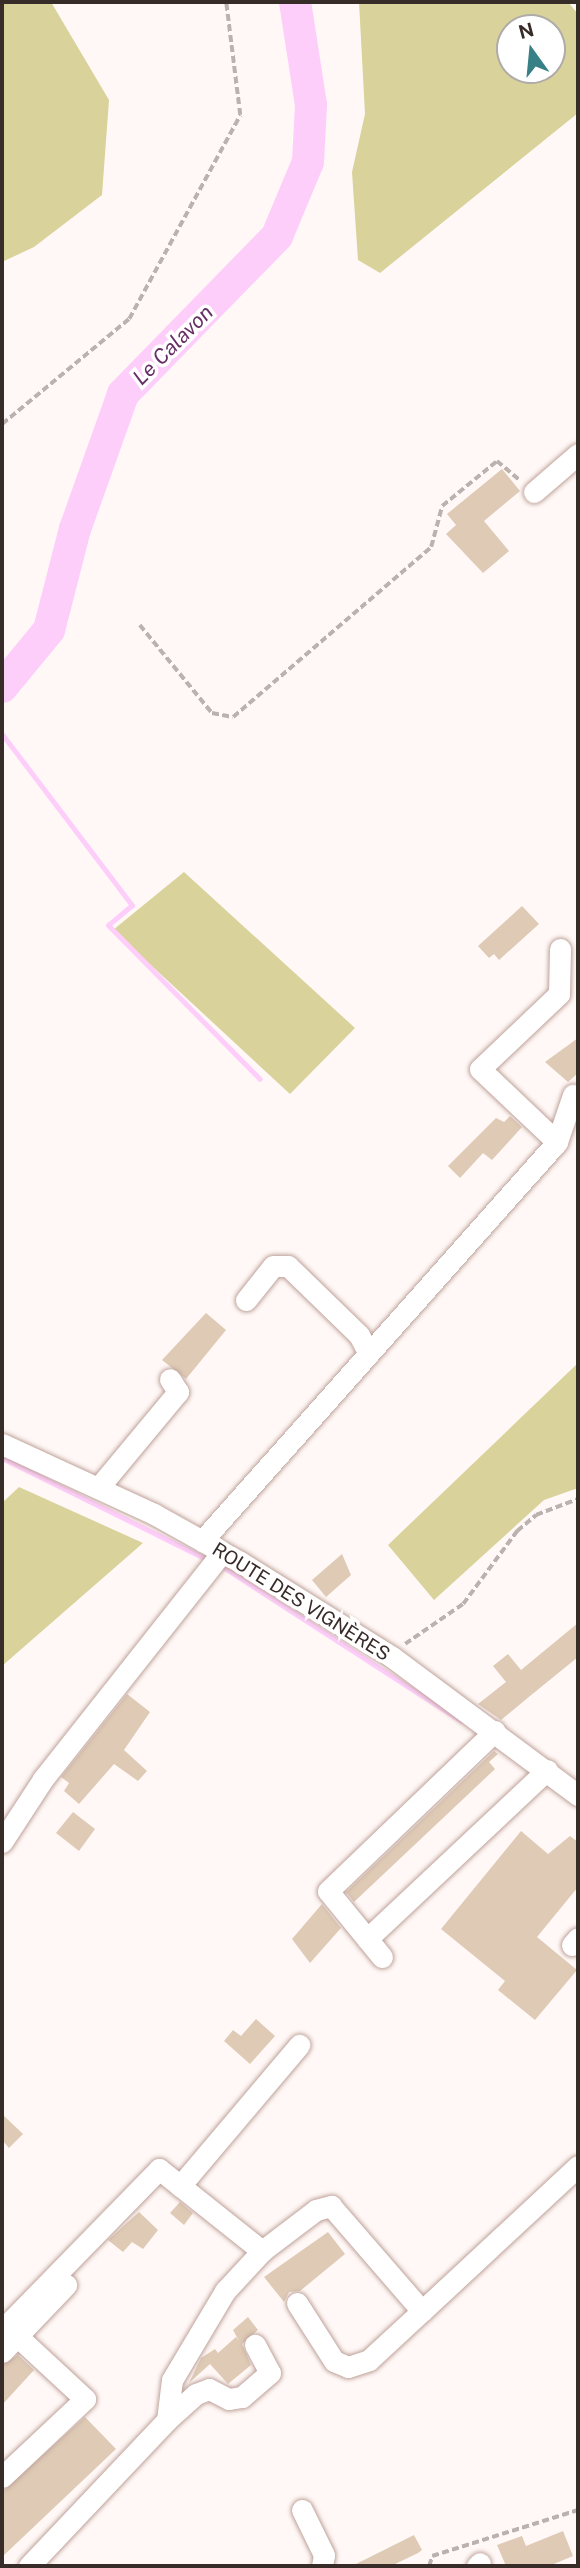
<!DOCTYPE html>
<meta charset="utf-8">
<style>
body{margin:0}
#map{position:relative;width:580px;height:2568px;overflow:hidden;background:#fff8f6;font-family:"Public Sans",sans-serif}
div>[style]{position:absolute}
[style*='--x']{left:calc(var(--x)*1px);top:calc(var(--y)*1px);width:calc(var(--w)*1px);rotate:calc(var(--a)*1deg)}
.green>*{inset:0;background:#d9d29b}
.stream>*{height:5px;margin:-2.5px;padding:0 2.5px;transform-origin:2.5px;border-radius:2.5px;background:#fecefb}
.river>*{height:32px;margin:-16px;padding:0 16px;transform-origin:16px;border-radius:16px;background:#fecefb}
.building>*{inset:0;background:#decab5}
.path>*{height:3.5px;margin-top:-1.75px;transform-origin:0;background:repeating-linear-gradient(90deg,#bbb2b0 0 7px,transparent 0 10.5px)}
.roads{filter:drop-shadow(0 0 2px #bfa29a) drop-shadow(0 0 2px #bfa29a)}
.minor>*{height:21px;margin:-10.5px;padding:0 10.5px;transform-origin:10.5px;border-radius:10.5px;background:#fff}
span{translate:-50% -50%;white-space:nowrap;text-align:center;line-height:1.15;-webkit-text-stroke:7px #fff;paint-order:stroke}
.street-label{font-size:19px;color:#382c29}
.water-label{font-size:21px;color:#662f65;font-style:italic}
.frame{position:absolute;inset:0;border:4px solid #382c29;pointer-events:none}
.north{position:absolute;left:496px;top:14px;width:70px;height:70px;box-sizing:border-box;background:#fff;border:2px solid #afaba9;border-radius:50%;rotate:345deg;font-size:19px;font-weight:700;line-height:28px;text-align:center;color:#382c29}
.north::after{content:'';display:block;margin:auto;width:24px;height:32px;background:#378086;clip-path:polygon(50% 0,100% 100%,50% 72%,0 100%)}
</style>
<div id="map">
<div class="green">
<i style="clip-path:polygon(2px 2px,51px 2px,109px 100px,102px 195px,34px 247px,2px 262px)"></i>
<i style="clip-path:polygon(evenodd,359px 2px,568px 2px,578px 14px,578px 113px,380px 273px,358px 260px,352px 172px,365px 114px,359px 2px,510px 28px,552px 28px,552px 70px,510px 70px,510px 28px)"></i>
<i style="clip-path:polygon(184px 872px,355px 1028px,290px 1094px,113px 930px)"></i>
<i style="clip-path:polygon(578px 1363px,578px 1488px,544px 1500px,434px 1600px,388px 1545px)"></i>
<i style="clip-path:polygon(19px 1487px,143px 1543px,2px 1666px,2px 1503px)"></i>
</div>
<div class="stream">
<i style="--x:2;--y:734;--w:215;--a:52.8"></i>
<i style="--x:132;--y:905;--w:31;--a:140"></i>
<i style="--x:108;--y:925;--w:216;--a:45.4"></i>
<i style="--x:2;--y:1458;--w:230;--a:26.3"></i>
<i style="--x:220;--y:1565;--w:287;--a:32.9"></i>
</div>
<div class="river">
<i style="--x:2;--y:687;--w:74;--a:-50.5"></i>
<i style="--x:49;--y:630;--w:104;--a:-75.6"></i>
<i style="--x:75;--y:529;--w:143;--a:-70.4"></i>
<i style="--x:123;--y:394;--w:221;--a:-45.7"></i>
<i style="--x:277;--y:236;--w:80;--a:-67.3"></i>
<i style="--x:308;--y:162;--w:57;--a:-87"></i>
<i style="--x:311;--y:105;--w:104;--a:-98.8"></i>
</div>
<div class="building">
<i style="clip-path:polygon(502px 469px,520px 491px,484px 521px,509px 551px,483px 573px,446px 534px,456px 525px,447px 514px)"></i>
<i style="clip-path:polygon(522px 906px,539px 924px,499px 960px,494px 954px,489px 958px,478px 946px)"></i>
<i style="clip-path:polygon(578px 1038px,578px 1073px,568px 1082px,545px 1062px)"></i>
<i style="clip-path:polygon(510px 1116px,522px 1127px,492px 1160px,483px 1153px,460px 1178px,448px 1166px,496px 1118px,504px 1122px)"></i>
<i style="clip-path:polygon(206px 1313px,226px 1330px,186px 1379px,162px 1360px)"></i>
<i style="clip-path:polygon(342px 1554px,351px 1575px,326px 1597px,312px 1580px)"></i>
<i style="clip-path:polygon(578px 1623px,578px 1657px,530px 1696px,501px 1720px,478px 1704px,506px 1682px,493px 1666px,508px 1654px,521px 1670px)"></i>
<i style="clip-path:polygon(127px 1694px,150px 1712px,124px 1750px,147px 1771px,138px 1781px,114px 1764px,79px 1804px,64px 1791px,69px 1783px,61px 1777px)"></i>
<i style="clip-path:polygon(494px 1751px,498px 1754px,489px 1762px,495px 1769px,354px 1902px,346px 1892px)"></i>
<i style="clip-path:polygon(73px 1812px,95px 1829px,79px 1851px,56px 1833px)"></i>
<i style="clip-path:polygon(521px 1831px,548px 1854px,570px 1836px,578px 1842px,578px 1887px,537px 1937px,577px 1970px,535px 2020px,498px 1990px,505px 1981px,441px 1929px)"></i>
<i style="clip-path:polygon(322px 1904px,341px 1928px,310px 1963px,292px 1939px)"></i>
<i style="clip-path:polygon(256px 2019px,275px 2036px,250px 2064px,224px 2041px,233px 2030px,241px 2036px)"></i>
<i style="clip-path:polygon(2px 2114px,23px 2134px,9px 2148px,2px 2140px)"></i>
<i style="clip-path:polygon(180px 2202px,193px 2213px,184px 2225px,170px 2213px)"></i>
<i style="clip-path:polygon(139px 2212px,158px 2230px,143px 2249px,132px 2242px,123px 2252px,108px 2240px)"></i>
<i style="clip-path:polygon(328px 2232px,345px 2254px,300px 2291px,289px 2292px,284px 2302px,264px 2277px)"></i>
<i style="clip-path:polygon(248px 2317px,258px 2330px,242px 2344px,251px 2365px,228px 2384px,210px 2364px,189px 2383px,201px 2358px,215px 2349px,218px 2353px,236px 2337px,239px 2341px,233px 2330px)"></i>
<i style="clip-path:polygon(18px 2355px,34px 2370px,2px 2405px,2px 2365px)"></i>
<i style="clip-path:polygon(85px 2417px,116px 2449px,2px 2557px,2px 2492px)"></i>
<i style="clip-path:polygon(563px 2531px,573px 2556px,549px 2566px,506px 2566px,497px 2545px,522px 2536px,526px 2546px)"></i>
<i style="clip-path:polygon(414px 2535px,422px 2550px,418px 2553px,391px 2566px,352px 2566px)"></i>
</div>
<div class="path">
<i style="--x:2;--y:424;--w:165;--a:-39.6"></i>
<i style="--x:129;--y:319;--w:232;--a:-61.4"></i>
<i style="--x:240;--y:115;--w:114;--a:-97.1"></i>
<i style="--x:140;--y:625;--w:114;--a:50.7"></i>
<i style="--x:212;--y:713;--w:21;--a:11"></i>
<i style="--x:233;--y:717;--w:261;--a:-40.6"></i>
<i style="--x:431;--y:547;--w:42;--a:-75"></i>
<i style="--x:442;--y:506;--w:71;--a:-39.3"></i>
<i style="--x:497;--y:461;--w:31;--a:40"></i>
<i style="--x:405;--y:1644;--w:70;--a:-34.6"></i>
<i style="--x:463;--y:1604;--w:91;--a:-53.5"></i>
<i style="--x:517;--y:1531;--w:25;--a:-40"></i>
<i style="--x:536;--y:1515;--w:45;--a:-20.9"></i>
<i style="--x:429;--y:2566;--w:10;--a:-73"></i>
<i style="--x:432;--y:2556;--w:153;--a:-17.5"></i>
</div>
<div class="roads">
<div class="minor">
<i style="--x:534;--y:492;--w:58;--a:-40.8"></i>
<i style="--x:557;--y:1142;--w:106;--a:-136.5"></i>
<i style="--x:480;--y:1069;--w:109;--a:-43.5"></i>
<i style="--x:559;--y:994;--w:45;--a:-88.7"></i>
<i style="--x:246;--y:1300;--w:43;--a:-51.5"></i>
<i style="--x:273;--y:1266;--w:15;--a:0"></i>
<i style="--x:288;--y:1266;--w:99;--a:44.2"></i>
<i style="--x:359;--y:1335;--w:19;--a:62"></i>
<i style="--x:2;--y:1444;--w:167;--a:24.7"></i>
<i style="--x:154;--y:1514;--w:98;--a:29.2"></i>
<i style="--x:240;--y:1562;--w:179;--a:32"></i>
<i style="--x:392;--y:1657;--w:232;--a:36.6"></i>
<i style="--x:99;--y:1487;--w:124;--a:-50.3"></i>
<i style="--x:178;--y:1392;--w:15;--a:-122"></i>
<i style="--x:202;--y:1541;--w:534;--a:-48.34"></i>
<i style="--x:557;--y:1142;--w:50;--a:-71.2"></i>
<i style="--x:2;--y:1842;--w:75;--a:-56.9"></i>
<i style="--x:43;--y:1779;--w:289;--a:-51.7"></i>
<i style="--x:367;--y:1939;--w:247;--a:-43.2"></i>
<i style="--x:572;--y:1945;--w:9;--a:-49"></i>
<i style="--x:382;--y:1957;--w:85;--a:-129.3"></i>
<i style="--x:328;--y:1891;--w:231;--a:-43.8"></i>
<i style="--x:180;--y:2186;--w:185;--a:-49.8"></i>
<i style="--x:297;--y:2303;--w:69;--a:57.5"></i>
<i style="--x:334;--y:2361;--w:15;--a:23"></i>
<i style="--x:348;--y:2367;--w:22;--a:-18"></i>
<i style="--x:369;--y:2360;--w:72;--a:-42.8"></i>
<i style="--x:2;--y:2330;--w:225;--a:-45.7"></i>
<i style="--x:159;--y:2169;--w:132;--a:38.5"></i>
<i style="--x:262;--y:2251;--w:68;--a:-37.2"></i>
<i style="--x:316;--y:2210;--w:16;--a:-15"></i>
<i style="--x:331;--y:2206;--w:139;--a:49.1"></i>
<i style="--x:422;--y:2311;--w:213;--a:-42.9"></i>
<i style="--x:2;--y:2352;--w:93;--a:-46.3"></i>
<i style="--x:167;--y:2420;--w:39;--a:-42"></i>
<i style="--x:196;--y:2394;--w:14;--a:-21"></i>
<i style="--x:209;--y:2389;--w:22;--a:27"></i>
<i style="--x:229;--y:2399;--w:13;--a:-9"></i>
<i style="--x:242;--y:2397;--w:37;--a:-41"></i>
<i style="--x:270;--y:2373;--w:32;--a:-118"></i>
<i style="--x:2;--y:2477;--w:114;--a:-43.2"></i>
<i style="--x:85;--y:2399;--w:93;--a:-137.2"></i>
<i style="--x:302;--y:2510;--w:50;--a:63.9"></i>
<i style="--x:324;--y:2555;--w:11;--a:100"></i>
<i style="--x:29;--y:2566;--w:201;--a:-46.6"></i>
<i style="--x:167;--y:2420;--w:40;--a:-82.9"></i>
<i style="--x:172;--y:2380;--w:104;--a:-59.2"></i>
<i style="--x:225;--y:2291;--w:54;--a:-47.2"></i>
<i style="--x:477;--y:2566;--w:4;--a:-45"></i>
</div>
</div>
<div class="street-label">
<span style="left:301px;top:1602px;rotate:32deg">ROUTE DES VIGNÈRES</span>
</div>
<div class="water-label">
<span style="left:173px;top:345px;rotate:-45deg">Le Calavon</span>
</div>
<div class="frame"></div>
<div class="north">N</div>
</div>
